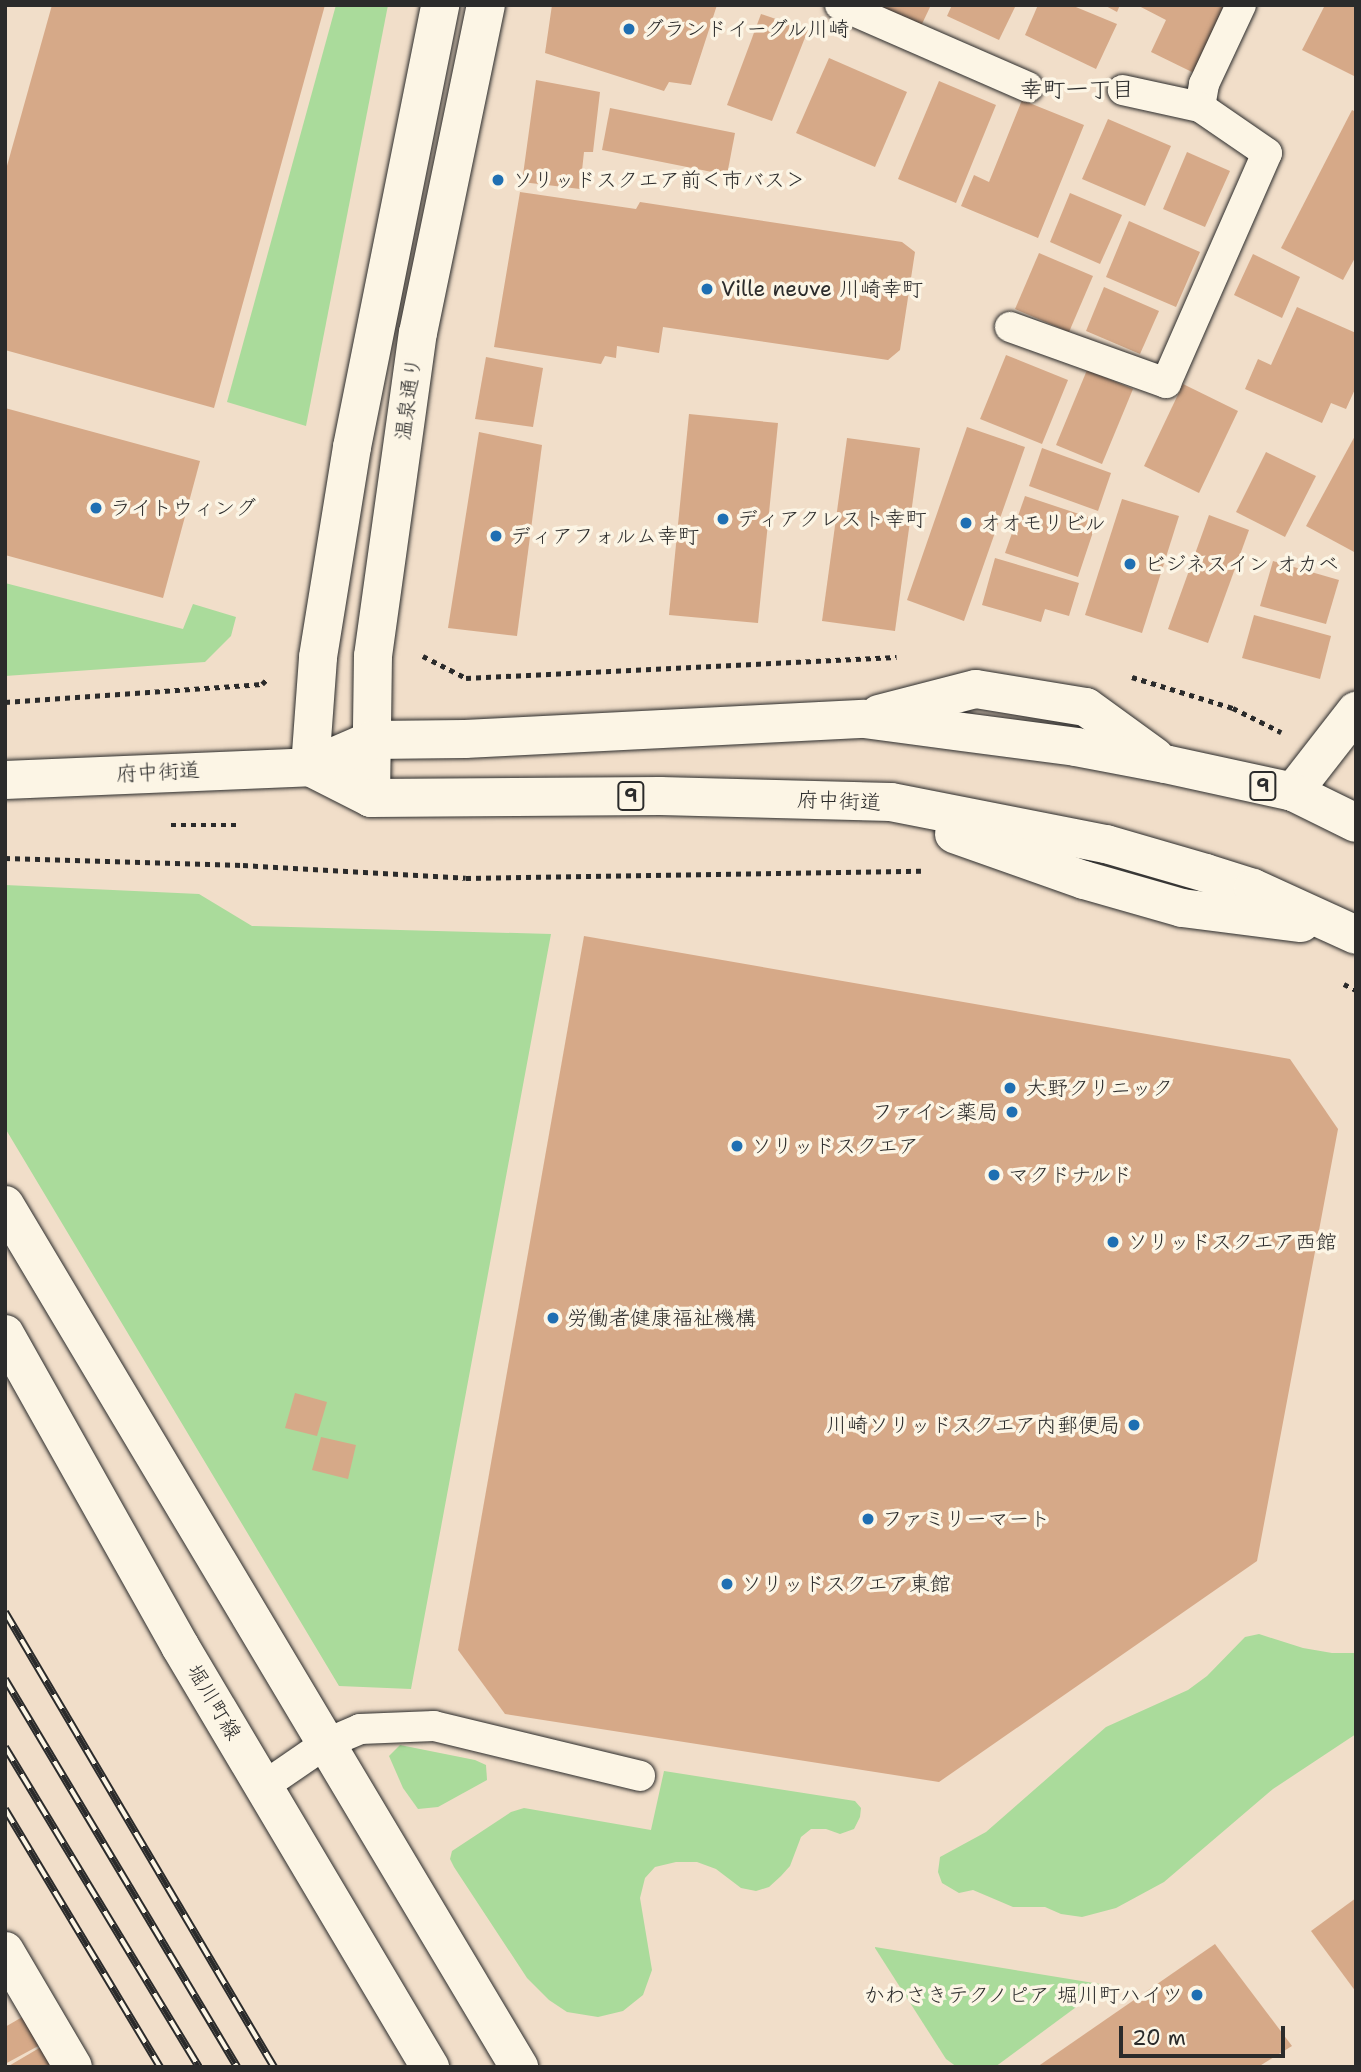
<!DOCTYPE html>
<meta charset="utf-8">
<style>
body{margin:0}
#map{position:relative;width:1361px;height:2072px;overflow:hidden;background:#f1dec9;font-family:"Shantell Sans","Klee One",sans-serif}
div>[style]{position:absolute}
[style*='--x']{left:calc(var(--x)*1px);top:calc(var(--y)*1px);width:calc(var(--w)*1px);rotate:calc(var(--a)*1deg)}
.green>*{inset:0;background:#aadb9b}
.building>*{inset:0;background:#d6a988}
.path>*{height:4.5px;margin-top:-2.25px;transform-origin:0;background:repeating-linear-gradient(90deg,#2b2b2b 0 5px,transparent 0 10px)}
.roads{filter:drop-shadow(0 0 2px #2b2b2b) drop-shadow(0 0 2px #2b2b2b)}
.lane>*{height:30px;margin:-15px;padding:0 15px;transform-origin:15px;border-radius:15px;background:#fcf5e5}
.street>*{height:38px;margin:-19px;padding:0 19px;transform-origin:19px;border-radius:19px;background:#fcf5e5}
.secondary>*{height:38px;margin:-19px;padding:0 19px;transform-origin:19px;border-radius:19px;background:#fcf5e5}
.primary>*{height:38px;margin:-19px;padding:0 19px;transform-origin:19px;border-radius:19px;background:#fcf5e5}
.rail>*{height:8px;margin-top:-4px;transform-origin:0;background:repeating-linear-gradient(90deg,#fcf5e5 0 16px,#2b2b2b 0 32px);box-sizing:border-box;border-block:2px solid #2b2b2b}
.dots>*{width:19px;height:19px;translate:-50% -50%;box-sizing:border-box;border:4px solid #fcf5e5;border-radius:50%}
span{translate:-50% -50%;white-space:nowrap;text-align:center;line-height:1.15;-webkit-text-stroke:7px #fcf5e5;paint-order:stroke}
.shield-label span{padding:2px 5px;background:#fcf5e5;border:2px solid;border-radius:5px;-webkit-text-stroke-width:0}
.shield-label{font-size:19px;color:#2b2b2b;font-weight:700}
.poi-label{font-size:21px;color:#2b2b2b}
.left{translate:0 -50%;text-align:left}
.right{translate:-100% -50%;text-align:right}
.street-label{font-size:21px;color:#2b2b2b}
.neighbourhood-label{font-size:23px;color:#2b2b2b}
.frame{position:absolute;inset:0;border:7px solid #2b2b2b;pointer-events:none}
.scale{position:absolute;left:1119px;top:2026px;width:166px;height:32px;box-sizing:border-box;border:4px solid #2b2b2b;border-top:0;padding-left:9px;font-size:21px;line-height:24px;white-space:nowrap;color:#2b2b2b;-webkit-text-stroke:5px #fcf5e5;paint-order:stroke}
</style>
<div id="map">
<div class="green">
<i style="clip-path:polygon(336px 5px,388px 5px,306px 426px,227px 402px)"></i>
<i style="clip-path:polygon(5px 583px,183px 629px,193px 604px,236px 617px,231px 636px,205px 662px,5px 676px)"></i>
<i style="clip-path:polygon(5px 885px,199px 894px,252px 926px,551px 934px,411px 1689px,339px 1686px,5px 1128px)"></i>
<i style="clip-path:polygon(1259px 1634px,1303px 1648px,1332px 1653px,1356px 1653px,1356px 1734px,1273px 1789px,1164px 1882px,1116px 1908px,1082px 1917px,1061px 1914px,1045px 1907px,1013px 1907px,973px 1890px,959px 1893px,942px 1883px,938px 1872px,940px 1857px,986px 1832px,1106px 1727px,1188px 1690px,1207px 1676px,1245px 1637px)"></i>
<i style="clip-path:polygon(400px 1745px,475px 1760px,486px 1765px,487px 1780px,438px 1807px,418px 1809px,403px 1788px,389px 1756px)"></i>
<i style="clip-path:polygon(664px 1771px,855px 1801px,861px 1808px,860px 1817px,854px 1829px,840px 1834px,826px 1829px,811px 1829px,801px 1837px,790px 1866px,781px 1876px,769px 1887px,756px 1891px,741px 1888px,716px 1869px,697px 1862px,676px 1862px,655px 1867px,645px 1878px,640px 1898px,652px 1970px,643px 1995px,623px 2011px,598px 2017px,567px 2012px,549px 2000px,527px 1978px,454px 1867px,450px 1859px,452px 1851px,511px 1812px,524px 1808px,651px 1830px)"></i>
<i style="clip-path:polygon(875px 1948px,875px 1947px,1106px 1985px,995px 2067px,957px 2067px,946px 2059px)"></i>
</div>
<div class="building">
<i style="clip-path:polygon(52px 5px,325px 5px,214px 408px,5px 350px,5px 173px)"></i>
<i style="clip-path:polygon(552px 5px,717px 5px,691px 85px,669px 82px,664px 91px,545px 53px)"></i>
<i style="clip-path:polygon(879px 5px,931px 5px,921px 26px,878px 8px)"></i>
<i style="clip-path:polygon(952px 5px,1016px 5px,999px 40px,947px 16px)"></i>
<i style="clip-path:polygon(1038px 5px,1071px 5px,1117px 24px,1096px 69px,1025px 35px)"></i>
<i style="clip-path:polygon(1104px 5px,1120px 5px,1117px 12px)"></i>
<i style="clip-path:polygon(1137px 5px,1224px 5px,1194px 73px,1151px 52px,1166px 20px)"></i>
<i style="clip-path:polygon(1325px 5px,1356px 5px,1356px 77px,1302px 50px)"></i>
<i style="clip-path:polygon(761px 14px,808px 30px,772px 121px,727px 105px)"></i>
<i style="clip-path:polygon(829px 58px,907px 92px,875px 167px,796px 133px)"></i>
<i style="clip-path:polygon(536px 80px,600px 92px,593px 152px,584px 152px,580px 189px,522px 182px)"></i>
<i style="clip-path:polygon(939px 81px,996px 105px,956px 203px,898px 179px)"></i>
<i style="clip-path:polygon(1022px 100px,1084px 125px,1038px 238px,961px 206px,974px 175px,989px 182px)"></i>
<i style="clip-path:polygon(610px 108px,735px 133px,727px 175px,602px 150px)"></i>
<i style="clip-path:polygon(1352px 110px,1356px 112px,1356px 256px,1343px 280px,1281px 248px)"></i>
<i style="clip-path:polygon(1108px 119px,1171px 146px,1145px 206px,1082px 179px)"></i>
<i style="clip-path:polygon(1187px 152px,1230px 171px,1205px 227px,1163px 209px)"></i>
<i style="clip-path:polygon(520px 192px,636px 209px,640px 202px,902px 242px,915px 252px,900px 350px,888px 360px,663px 327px,659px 353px,617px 346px,616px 358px,605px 356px,601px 364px,494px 347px)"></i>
<i style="clip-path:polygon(1070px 193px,1122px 215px,1100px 264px,1050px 242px)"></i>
<i style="clip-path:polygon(1129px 221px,1200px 252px,1176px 307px,1106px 277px)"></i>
<i style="clip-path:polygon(1039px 253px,1093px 276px,1069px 332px,1015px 309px)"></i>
<i style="clip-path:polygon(1253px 254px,1300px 277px,1282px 318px,1234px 295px)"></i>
<i style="clip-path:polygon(1104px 287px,1159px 311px,1140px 354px,1086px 331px)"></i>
<i style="clip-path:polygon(1297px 307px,1356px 333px,1356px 387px,1346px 409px,1331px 403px,1322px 423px,1245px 389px,1258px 359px,1271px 365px)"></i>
<i style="clip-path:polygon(1006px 355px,1068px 380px,1042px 444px,980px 419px)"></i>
<i style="clip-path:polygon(486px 357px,543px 368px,533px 427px,475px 419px)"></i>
<i style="clip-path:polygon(1087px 370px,1133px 389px,1102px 464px,1056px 445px)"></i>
<i style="clip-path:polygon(1183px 384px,1238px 411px,1199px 493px,1144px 466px)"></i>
<i style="clip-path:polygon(5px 408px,200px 461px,163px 598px,5px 555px)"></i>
<i style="clip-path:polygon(689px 414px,778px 423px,758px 623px,669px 615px)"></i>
<i style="clip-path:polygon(967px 427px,1025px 447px,964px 621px,907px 600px)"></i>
<i style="clip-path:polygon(479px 432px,542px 445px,517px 636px,448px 628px)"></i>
<i style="clip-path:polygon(1356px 434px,1356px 553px,1306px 526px)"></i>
<i style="clip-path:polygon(847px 438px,920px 448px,895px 631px,822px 621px)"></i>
<i style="clip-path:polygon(1042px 448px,1111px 473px,1098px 511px,1029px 486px)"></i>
<i style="clip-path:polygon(1266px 452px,1316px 476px,1285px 537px,1236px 512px)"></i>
<i style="clip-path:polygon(1025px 496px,1097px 520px,1078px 577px,1005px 553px)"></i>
<i style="clip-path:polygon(1122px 499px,1179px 516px,1142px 633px,1085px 615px)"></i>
<i style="clip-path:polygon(1209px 515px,1249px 530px,1208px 643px,1168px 629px)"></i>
<i style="clip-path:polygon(995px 558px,1079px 583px,1069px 616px,1045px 609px,1041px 622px,982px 605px)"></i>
<i style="clip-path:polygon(1273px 561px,1339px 580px,1326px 624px,1260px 606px)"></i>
<i style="clip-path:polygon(1254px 615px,1331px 636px,1320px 679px,1242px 658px)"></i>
<i style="clip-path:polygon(584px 936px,1290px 1059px,1338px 1129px,1257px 1561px,939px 1782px,505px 1714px,458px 1650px)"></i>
<i style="clip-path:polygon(295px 1393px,327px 1402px,317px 1436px,285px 1428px)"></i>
<i style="clip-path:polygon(321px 1437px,356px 1445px,348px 1479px,312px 1470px)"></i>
<i style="clip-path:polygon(1356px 1898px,1356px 1992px,1311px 1931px)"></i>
<i style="clip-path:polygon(1215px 1944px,1292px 2046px,1258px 2067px,1037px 2067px)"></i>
<i style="clip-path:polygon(24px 2016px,40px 2045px,5px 2064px,5px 2027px)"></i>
<i style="clip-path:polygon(41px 2047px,53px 2067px,7px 2067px)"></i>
</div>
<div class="path">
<i style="--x:423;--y:656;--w:48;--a:27.1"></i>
<i style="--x:466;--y:678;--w:431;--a:-2.8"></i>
<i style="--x:1132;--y:677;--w:106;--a:17.1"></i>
<i style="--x:1233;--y:708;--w:54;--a:26.6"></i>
<i style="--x:5;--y:702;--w:258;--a:-4"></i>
<i style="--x:262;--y:684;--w:7;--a:-45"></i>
<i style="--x:171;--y:825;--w:69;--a:0"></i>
<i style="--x:5;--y:858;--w:238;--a:1.7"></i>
<i style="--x:243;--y:865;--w:223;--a:3.3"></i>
<i style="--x:466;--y:878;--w:455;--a:-0.9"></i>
<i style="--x:1344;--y:984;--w:13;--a:27"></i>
</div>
<div class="roads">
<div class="lane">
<i style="--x:840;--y:5;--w:205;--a:23.6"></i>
<i style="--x:1200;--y:107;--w:23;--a:-80"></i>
<i style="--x:1204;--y:84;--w:87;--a:-64.9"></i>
<i style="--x:1010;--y:327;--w:166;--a:19.7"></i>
<i style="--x:1166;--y:383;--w:251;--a:-66.3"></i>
<i style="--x:1267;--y:153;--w:81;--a:-145.5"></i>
<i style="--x:1200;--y:107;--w:79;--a:-167.6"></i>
<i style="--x:264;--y:1786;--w:74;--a:-34.5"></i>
<i style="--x:325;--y:1744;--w:38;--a:-23"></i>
<i style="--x:360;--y:1729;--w:74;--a:-2.3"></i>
<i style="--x:434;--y:1726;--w:212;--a:13.6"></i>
</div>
<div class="street">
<i style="--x:1293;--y:792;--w:103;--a:-52.1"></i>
<i style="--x:5;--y:1205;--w:1004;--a:59.19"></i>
<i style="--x:5;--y:1951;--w:134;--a:59.6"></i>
</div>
<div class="secondary">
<i style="--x:310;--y:767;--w:110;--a:-85.8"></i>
<i style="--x:318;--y:657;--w:213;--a:-80.8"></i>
<i style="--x:352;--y:447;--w:451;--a:-78.7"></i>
<i style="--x:371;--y:798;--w:142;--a:-89.2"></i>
<i style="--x:373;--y:656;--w:326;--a:-82.1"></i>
<i style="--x:418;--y:333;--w:335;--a:-78.3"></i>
<i style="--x:5;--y:1334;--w:358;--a:60.7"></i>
<i style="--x:180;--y:1646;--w:490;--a:59.3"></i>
</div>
<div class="primary">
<i style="--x:879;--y:714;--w:100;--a:-14.5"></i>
<i style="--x:976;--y:689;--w:111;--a:9.3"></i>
<i style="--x:1086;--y:707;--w:85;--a:35.9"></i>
<i style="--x:310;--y:767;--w:68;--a:26.9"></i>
<i style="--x:371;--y:798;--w:289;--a:-0.4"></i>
<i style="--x:660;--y:796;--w:231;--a:1.5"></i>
<i style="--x:891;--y:802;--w:219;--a:11.1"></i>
<i style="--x:1106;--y:844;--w:104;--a:16.2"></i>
<i style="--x:1206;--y:873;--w:49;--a:17.7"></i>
<i style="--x:1253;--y:888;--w:113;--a:24.5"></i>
<i style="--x:5;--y:780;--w:305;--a:-2.4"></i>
<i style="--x:310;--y:767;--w:68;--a:-23.5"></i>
<i style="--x:372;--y:740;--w:93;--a:-0.6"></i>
<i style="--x:465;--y:739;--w:400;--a:-2.9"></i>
<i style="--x:864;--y:719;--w:214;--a:7.5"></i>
<i style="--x:1076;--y:747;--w:91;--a:10.8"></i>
<i style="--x:1165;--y:764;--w:131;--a:12.3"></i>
<i style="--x:1293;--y:792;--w:70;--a:26.2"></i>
<i style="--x:954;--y:834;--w:138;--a:19.5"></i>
<i style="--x:1084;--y:880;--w:102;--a:15.9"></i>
<i style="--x:1182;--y:908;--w:120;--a:7.2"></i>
</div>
</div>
<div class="rail">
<i style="--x:5;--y:1612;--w:529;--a:59.41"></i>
<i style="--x:5;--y:1679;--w:452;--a:59.1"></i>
<i style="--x:5;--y:1747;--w:374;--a:58.8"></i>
<i style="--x:5;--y:1809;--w:301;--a:59"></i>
</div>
<div class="dots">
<i style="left:629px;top:29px;background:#1f6fb2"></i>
<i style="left:498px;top:180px;background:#1f6fb2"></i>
<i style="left:707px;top:289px;background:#1f6fb2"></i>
<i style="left:96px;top:508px;background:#1f6fb2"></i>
<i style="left:723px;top:519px;background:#1f6fb2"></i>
<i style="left:966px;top:523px;background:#1f6fb2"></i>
<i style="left:496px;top:536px;background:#1f6fb2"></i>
<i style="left:1130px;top:564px;background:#1f6fb2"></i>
<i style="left:1010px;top:1088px;background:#1f6fb2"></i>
<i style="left:1012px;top:1112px;background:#1f6fb2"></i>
<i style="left:737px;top:1146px;background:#1f6fb2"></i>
<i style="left:994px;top:1175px;background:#1f6fb2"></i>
<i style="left:1113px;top:1242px;background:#1f6fb2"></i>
<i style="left:553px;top:1318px;background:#1f6fb2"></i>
<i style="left:1134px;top:1425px;background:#1f6fb2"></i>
<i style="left:868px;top:1519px;background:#1f6fb2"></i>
<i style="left:727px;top:1584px;background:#1f6fb2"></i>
<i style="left:1197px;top:1995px;background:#1f6fb2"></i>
</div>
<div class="shield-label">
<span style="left:1263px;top:786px">9</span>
<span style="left:631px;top:796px">9</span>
</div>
<div class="poi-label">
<span class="left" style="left:643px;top:29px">グランドイーグル川崎</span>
<span class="left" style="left:512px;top:180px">ソリッドスクエア前＜市バス＞</span>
<span class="left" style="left:721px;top:289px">Ville neuve 川崎幸町</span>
<span class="left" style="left:110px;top:508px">ライトウィング</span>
<span class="left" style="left:737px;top:519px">ディアクレスト幸町</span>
<span class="left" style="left:980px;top:523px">オオモリビル</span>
<span class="left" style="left:510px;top:536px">ディアフォルム幸町</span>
<span class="left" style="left:1144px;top:564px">ビジネスイン オカベ</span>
<span class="left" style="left:1026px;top:1088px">大野クリニック</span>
<span class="right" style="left:998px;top:1112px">ファイン薬局</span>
<span class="left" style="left:751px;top:1146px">ソリッドスクエア</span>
<span class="left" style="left:1008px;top:1175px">マクドナルド</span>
<span class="left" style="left:1127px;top:1242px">ソリッドスクエア西館</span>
<span class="left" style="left:567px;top:1318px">労働者健康福祉機構</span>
<span class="right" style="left:1120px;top:1425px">川崎ソリッドスクエア内郵便局</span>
<span class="left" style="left:882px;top:1519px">ファミリーマート</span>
<span class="left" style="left:741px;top:1584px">ソリッドスクエア東館</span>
<span class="right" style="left:1183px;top:1995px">かわさきテクノピア 堀川町ハイツ</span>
</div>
<div class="street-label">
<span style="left:408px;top:399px;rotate:-82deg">温泉通り</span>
<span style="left:158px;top:772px;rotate:-3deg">府中街道</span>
<span style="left:839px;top:801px;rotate:2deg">府中街道</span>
<span style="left:214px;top:1702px;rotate:59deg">堀川町線</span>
</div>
<div class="neighbourhood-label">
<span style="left:1077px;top:89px">幸町一丁目</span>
</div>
<div class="frame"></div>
<div class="scale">20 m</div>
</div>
